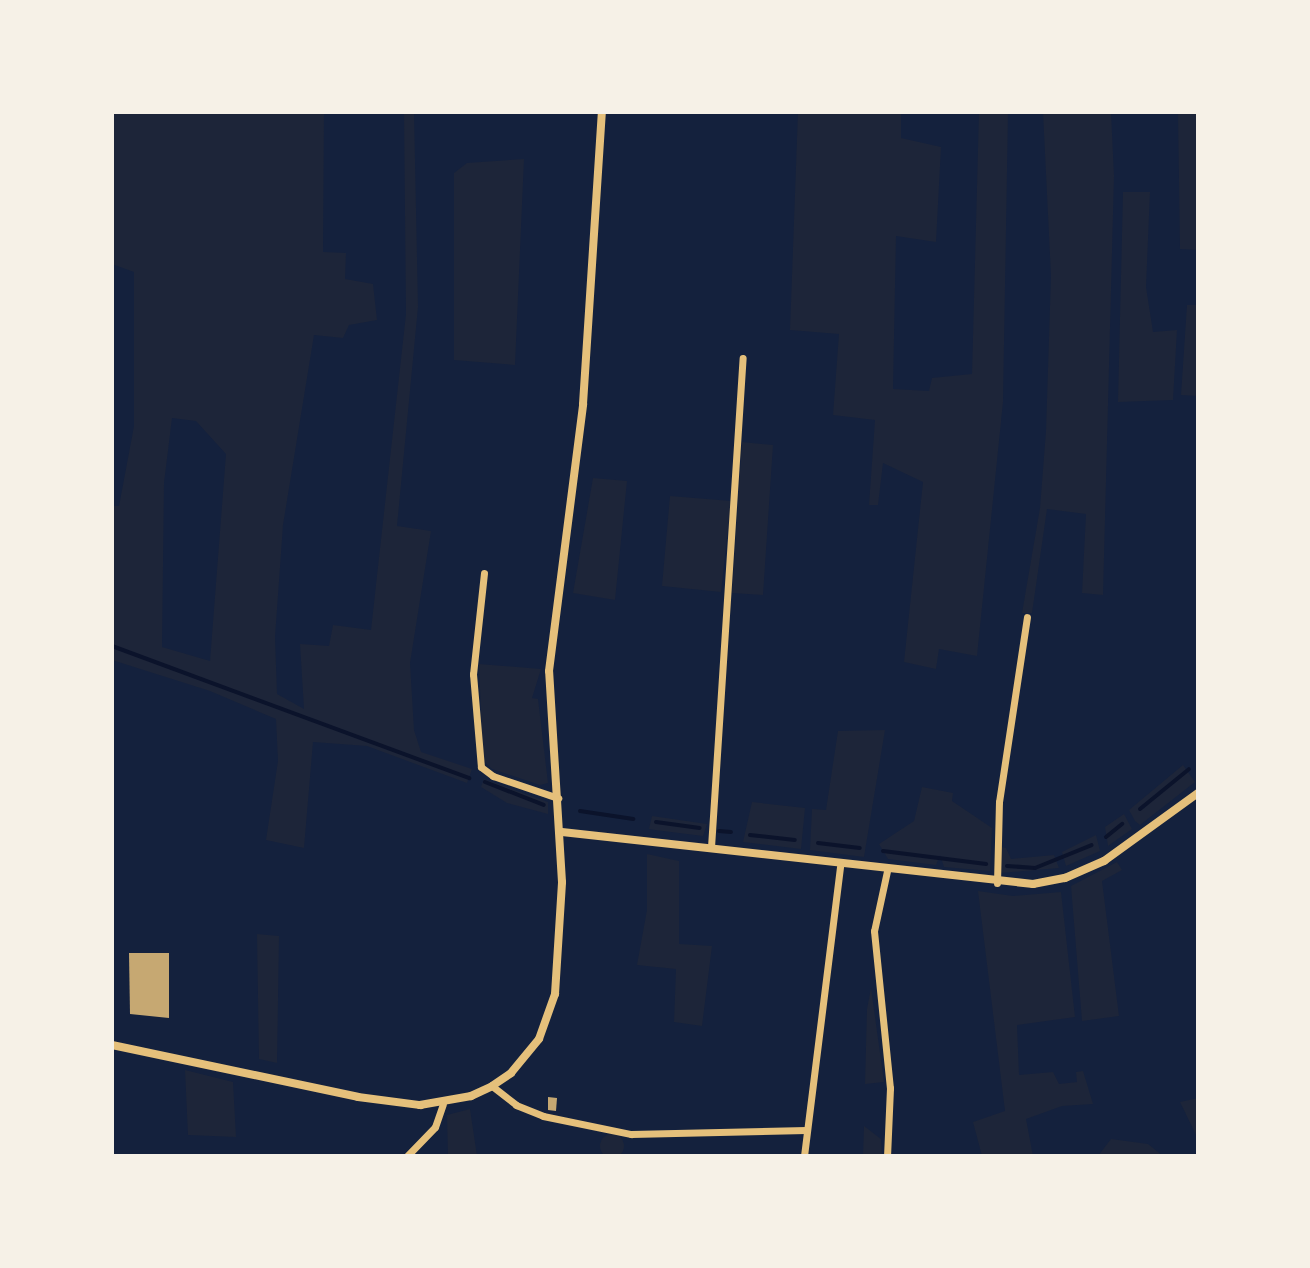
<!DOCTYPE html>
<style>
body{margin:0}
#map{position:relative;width:1310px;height:1268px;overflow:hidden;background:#14213d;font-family:"Alegreya Sans",sans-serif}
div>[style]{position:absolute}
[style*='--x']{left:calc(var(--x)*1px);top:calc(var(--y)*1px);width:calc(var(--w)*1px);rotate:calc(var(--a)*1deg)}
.green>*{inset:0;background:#1d2539}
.round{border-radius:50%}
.stream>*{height:4px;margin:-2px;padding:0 2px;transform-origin:2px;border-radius:2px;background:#0b132b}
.building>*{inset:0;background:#c6a872}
.minor>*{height:7px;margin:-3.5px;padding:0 3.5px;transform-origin:3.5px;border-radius:3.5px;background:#e5c07b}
.tertiary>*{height:8px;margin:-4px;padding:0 4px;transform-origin:4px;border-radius:4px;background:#e5c07b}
span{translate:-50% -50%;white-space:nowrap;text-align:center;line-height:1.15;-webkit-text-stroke:6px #f6f1e7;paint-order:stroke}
.frame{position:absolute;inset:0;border:114px solid #f6f1e7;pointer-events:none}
</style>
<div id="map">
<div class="green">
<i style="clip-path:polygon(evenodd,112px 112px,324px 112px,323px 252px,346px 253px,345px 279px,373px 284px,377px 320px,349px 325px,343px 338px,314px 335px,283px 525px,275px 637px,277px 694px,304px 709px,300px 644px,329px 646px,333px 625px,371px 630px,406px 314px,404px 112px,414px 112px,418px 307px,397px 526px,431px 531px,410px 663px,414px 730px,421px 752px,472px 769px,467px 783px,367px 746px,313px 742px,304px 848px,266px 840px,278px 761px,276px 719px,210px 691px,112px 660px,112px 506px,119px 506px,134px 426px,134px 272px,112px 264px,112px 112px,172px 418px,196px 421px,226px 454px,210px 661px,162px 647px,164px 483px,172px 418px)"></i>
<i style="clip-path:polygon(798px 112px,901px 112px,901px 138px,941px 147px,936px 242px,896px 236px,893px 389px,929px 391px,932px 378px,972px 374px,979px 112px,1008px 112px,1003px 402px,977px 656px,939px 649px,936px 669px,904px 662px,923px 482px,883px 463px,878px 505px,869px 505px,875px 420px,833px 415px,839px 334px,790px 330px)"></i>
<i style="clip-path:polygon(1043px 112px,1111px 112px,1114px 176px,1103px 595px,1082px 593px,1086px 514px,1047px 509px,1032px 613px,1022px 613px,1040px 508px,1046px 431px,1051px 276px)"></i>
<i style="clip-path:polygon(1178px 112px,1198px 112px,1198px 250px,1180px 249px)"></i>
<i style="clip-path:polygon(524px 159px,515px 365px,454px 360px,454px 173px,467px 163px)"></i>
<i style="clip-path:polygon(1123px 192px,1150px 192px,1146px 287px,1153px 332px,1177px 330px,1173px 400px,1118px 402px)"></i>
<i style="clip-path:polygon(1187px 305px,1198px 305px,1198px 396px,1181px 395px)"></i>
<i style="clip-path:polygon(742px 442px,773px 445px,763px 595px,732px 593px)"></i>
<i style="clip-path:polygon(593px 478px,627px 481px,615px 600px,573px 593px)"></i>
<i style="clip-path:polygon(670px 496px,731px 501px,721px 592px,662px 586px)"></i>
<i style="clip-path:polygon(479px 664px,541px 669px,532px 698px,538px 699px,548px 783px,540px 785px,492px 769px,483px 760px)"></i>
<i style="clip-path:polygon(885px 730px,864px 857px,810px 850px,812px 809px,826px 810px,838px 731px)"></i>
<i style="clip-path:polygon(1183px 765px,1195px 782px,1140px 825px,1135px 821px,1129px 810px)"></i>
<i style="clip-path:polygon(484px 779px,548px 802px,548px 814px,507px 803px,481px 787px)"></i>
<i style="clip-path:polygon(922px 787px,953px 793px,952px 801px,992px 828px,990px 871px,944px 867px,940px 855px,936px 865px,888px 859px,879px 844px,914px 821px)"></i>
<i style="clip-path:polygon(752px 802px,805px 808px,801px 849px,743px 842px)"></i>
<i style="clip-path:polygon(1124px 814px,1132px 829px,1108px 846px,1105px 827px)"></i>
<i style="clip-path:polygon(652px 816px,707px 824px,703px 836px,655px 830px,649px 829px)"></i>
<i style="clip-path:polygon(1096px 835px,1100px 851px,1066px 866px,1062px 852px)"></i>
<i style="clip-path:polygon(998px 846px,1006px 848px,1011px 859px,1054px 855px,1059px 868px,1000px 873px)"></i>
<i style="clip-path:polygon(647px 854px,679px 861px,679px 944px,712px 946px,702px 1026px,674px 1022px,676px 969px,637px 965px,647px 910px)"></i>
<i style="clip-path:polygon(1117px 862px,1122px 870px,1102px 881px,1119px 1016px,1082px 1021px,1071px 886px)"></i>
<i style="clip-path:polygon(978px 891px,1013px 896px,1061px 892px,1075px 1017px,1017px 1025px,1019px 1075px,1053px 1072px,1059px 1084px,1077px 1082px,1076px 1072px,1083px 1071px,1093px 1104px,1062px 1106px,1026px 1119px,1033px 1156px,982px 1156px,973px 1122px,1005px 1111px)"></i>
<i style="clip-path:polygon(257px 934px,279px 936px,277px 1063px,259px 1059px)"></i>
<i style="clip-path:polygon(871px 988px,884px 1082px,865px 1084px,867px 1009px)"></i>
<i style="clip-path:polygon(185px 1070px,233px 1082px,236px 1137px,188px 1135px)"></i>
<i style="clip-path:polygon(1198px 1098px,1198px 1139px,1180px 1102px)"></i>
<i style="clip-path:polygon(470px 1109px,477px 1156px,448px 1156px,447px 1115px)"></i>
<i style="clip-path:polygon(864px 1126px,881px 1139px,882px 1156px,863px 1156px)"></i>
<i class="round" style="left:600px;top:1134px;width:24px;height:24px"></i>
<i style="clip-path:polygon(1111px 1139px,1148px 1144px,1163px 1156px,1098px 1156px)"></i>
</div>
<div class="stream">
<i style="--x:112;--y:646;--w:381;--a:20.3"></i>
<i style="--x:485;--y:782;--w:63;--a:21.3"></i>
<i style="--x:1140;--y:809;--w:63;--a:-39.2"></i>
<i style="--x:580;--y:811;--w:54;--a:8.6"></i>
<i style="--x:656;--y:822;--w:44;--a:7.8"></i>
<i style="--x:719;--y:831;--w:12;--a:5"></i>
<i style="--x:750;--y:835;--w:45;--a:6.3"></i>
<i style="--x:1106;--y:837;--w:21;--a:-39"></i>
<i style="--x:818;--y:843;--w:42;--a:6.8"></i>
<i style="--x:883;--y:851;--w:104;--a:7.2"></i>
<i style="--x:1007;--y:866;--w:28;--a:4"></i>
<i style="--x:1035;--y:868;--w:61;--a:-22"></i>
</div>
<div class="building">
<i style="clip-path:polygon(129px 953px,169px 953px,169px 1018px,130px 1014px)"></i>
<i style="clip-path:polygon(548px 1097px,557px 1098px,556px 1111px,548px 1110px)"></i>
</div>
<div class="minor">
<i style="--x:484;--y:573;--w:102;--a:96.2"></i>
<i style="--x:473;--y:674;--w:93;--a:85.1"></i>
<i style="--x:481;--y:767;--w:15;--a:37"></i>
<i style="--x:493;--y:776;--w:69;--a:18.7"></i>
<i style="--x:711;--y:847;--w:490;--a:-86.3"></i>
<i style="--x:887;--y:871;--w:61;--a:102.2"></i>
<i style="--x:874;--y:931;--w:158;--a:84.2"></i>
<i style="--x:890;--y:1088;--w:68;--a:92.5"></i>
<i style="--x:997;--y:883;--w:81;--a:-88.6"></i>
<i style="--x:999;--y:802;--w:187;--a:-81.4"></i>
<i style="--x:492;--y:1086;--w:31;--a:38"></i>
<i style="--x:516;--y:1105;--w:29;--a:22"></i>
<i style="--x:543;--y:1116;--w:90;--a:11.6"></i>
<i style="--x:631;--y:1134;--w:175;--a:-1.3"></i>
<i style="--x:407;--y:1156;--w:40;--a:-46"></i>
<i style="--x:435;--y:1127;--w:24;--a:-71"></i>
<i style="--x:804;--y:1156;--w:293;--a:-82.9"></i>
</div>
<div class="tertiary">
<i style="--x:562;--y:832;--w:474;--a:6.3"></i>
<i style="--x:1033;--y:884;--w:33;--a:-11"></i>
<i style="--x:1065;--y:878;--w:43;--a:-23.6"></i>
<i style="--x:1104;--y:861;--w:116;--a:-35.9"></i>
<i style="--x:112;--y:1045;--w:251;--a:11.9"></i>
<i style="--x:358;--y:1097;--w:63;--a:7.4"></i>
<i style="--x:420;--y:1105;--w:52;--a:-10"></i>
<i style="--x:471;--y:1096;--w:23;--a:-25"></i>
<i style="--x:492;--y:1086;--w:23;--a:-34"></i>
<i style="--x:511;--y:1073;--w:44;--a:-50.5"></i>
<i style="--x:539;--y:1039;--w:48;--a:-70.4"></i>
<i style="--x:555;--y:994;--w:112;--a:-86.4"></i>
<i style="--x:562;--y:882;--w:211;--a:-93.5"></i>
<i style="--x:549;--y:671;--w:269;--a:-82.7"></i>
<i style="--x:583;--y:404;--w:293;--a:-86.3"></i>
</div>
<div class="frame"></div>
</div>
